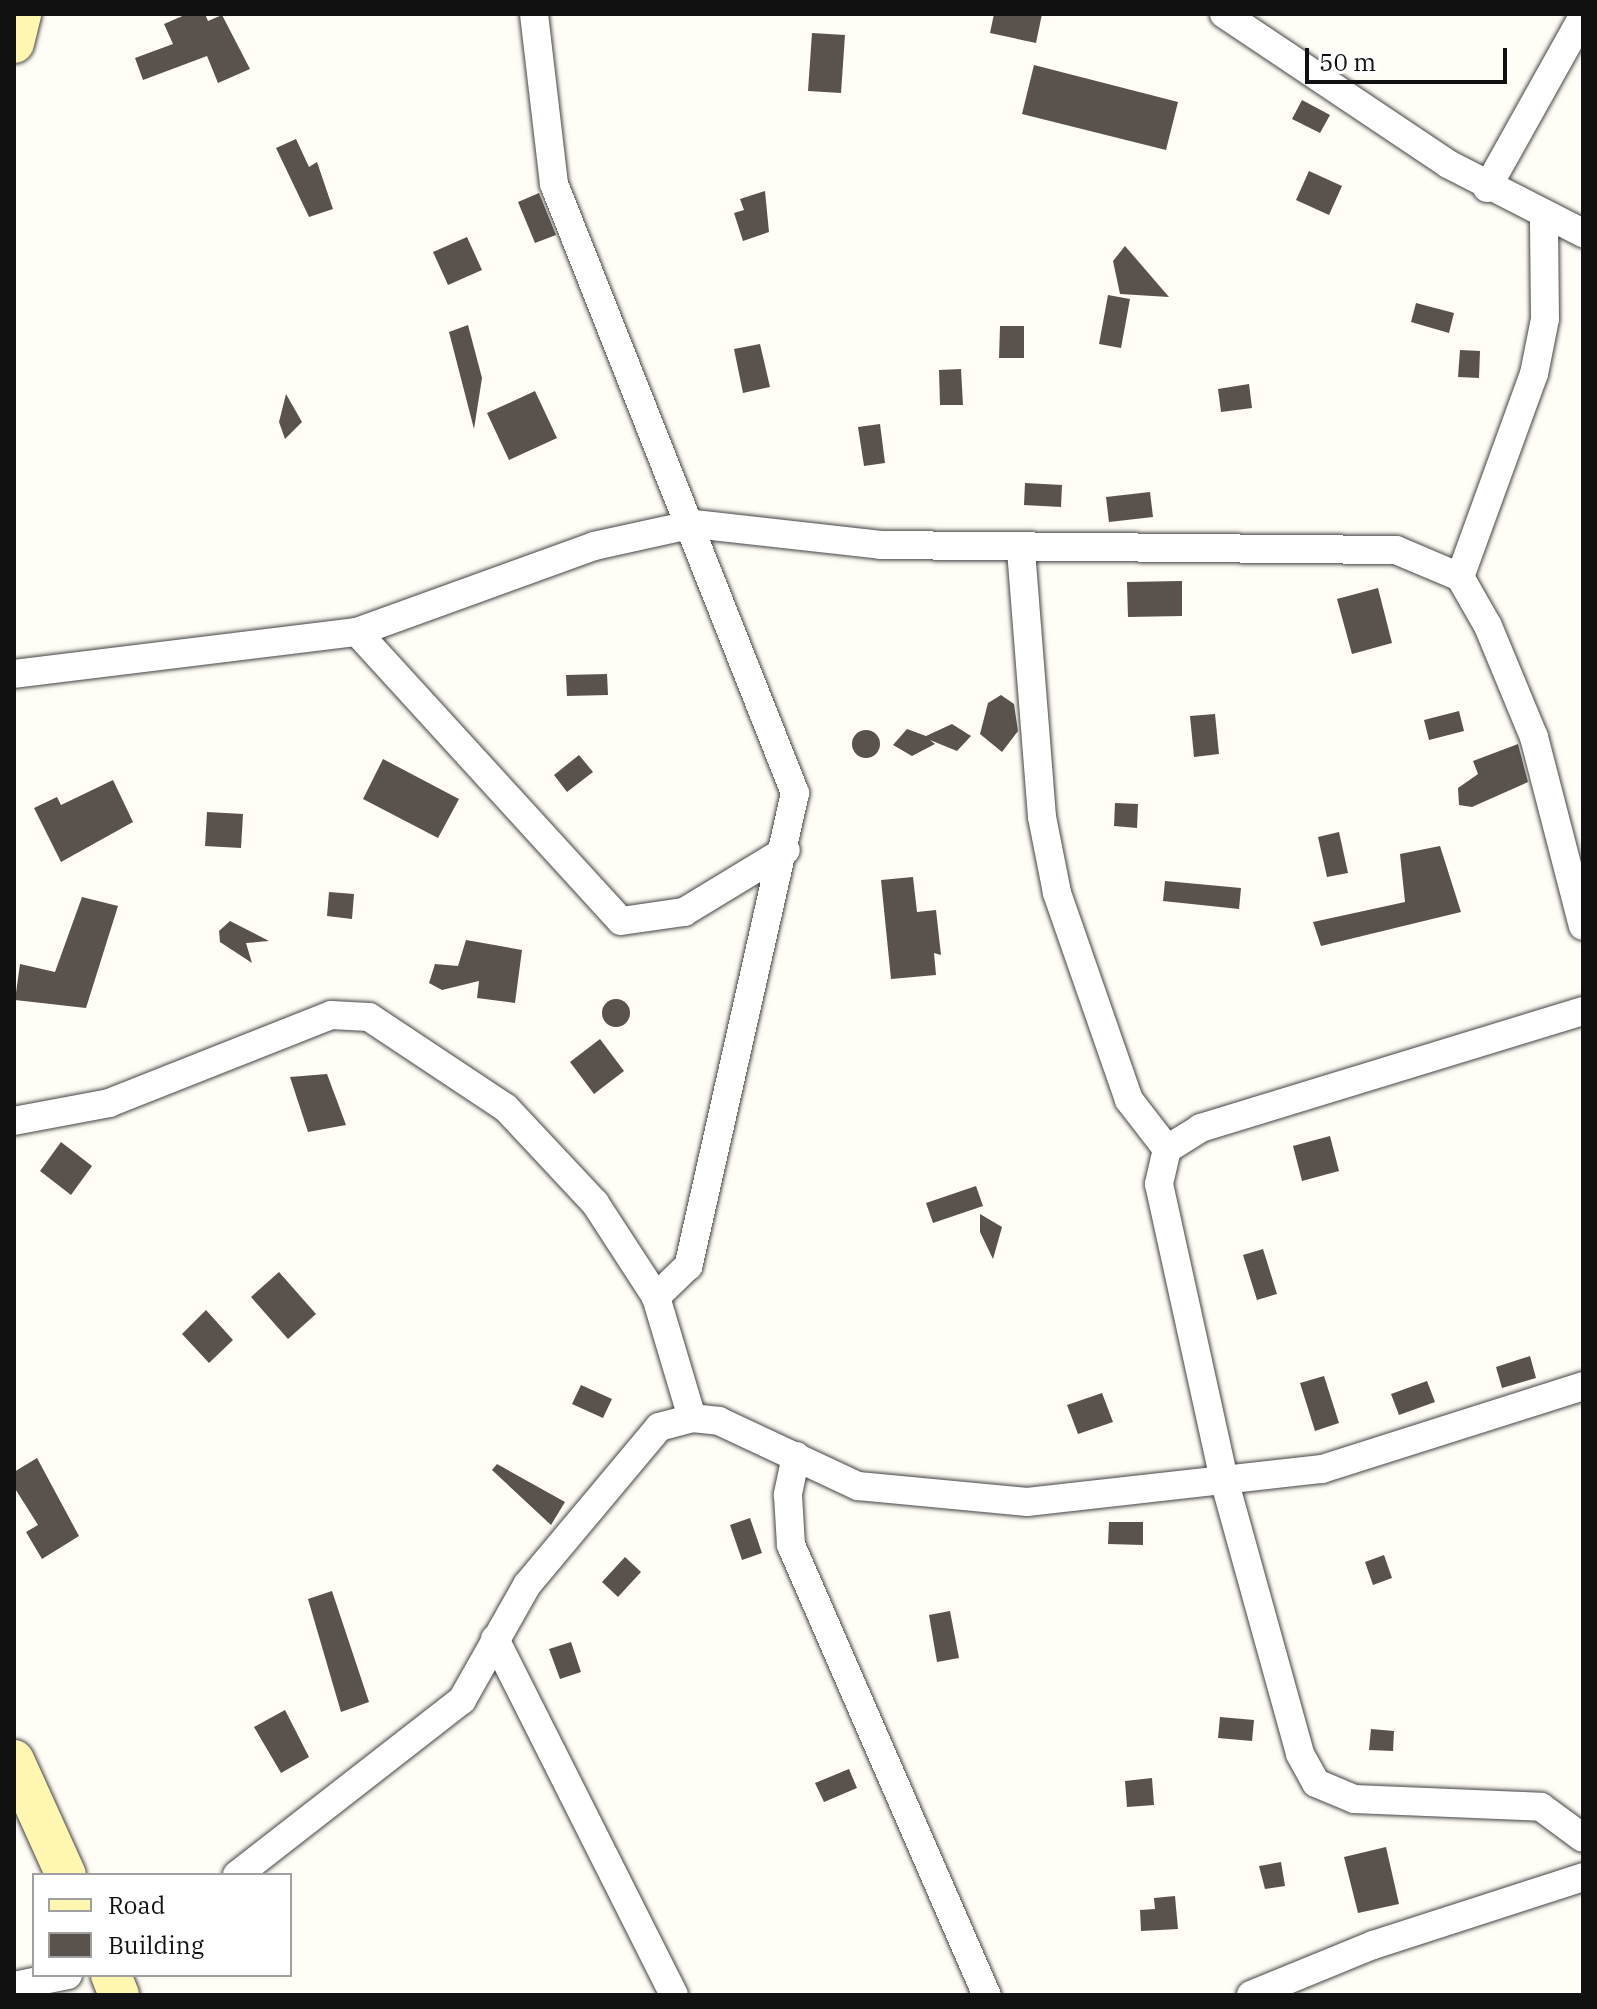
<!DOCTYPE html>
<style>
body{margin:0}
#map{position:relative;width:1597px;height:2009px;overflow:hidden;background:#fffdf5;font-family:"IBM Plex Serif",serif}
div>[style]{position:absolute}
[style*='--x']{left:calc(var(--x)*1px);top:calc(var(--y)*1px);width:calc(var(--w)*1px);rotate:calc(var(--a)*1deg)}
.building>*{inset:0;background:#5a524d}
.round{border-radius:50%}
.roads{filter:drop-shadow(0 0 2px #444) drop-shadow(0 0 2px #444)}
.street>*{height:28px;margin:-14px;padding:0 14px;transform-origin:14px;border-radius:14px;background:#fff}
.secondary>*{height:40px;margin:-20px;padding:0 20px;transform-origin:20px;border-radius:20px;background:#fff6b0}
span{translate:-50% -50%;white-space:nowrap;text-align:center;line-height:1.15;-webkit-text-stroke:8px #fff;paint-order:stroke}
.frame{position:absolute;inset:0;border:16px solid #111;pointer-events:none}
.legend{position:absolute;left:32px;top:1873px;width:260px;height:104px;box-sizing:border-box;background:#fff;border:2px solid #a0a0a0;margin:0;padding:10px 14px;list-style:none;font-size:24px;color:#111}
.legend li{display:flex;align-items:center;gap:16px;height:40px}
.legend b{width:40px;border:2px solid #a0a0a0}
.scale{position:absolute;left:1305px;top:48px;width:202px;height:36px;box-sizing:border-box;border:4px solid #111;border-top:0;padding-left:10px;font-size:24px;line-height:28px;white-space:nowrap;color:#111;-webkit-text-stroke:6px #fff;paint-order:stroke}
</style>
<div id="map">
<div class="building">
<i style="clip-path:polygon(187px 14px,205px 14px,208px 21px,222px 15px,250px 69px,218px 83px,207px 56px,143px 80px,135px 58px,173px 44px,164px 24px)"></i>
<i style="clip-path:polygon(994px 14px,1042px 14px,1036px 43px,990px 33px)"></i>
<i style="clip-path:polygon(812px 33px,845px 35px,841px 93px,808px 91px)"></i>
<i style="clip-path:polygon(1034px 65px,1178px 102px,1166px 150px,1022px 114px)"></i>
<i style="clip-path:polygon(1302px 100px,1330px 115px,1320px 133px,1292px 119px)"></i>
<i style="clip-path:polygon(296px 139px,309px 167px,317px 162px,333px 209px,309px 217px,276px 148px)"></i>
<i style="clip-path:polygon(1309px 171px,1342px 186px,1329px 215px,1296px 200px)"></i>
<i style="clip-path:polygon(765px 191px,769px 232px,743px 241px,734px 213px,744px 210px,740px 199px)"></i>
<i style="clip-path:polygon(539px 193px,556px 235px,535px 243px,518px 202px)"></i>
<i style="clip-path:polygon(467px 237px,482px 270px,448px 285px,433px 252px)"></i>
<i style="clip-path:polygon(1125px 246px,1169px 297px,1120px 294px,1113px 261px)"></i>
<i style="clip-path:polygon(1108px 295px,1130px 299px,1121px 348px,1099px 344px)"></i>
<i style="clip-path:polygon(1416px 303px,1454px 313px,1449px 333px,1411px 322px)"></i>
<i style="clip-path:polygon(468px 325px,482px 378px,474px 429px,449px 332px)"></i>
<i style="clip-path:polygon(1000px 326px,1024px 326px,1024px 358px,999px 358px)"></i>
<i style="clip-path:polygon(760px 344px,770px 387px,743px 393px,734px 349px)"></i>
<i style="clip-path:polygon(1460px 350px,1480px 351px,1479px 378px,1458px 377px)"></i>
<i style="clip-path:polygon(961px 369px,963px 405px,940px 405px,939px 370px)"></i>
<i style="clip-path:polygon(1249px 384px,1252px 408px,1221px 412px,1218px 389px)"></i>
<i style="clip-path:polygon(535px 391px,557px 438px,509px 460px,487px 413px)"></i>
<i style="clip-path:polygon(286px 394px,302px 422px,285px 439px,279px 422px)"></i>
<i style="clip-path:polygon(880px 424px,885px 463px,864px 466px,858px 427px)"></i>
<i style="clip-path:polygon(1025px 483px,1062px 485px,1061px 507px,1024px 505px)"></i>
<i style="clip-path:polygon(1150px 492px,1153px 517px,1109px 522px,1106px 497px)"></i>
<i style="clip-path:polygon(1182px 581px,1182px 616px,1128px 617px,1127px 582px)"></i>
<i style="clip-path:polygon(1378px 588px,1392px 643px,1352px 654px,1337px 599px)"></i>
<i style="clip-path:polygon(607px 674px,608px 695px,567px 696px,566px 675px)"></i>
<i style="clip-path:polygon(1001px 695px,1014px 704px,1018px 731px,1002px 752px,980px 734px,988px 703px)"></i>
<i style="clip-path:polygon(1459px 711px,1464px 731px,1429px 740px,1424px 720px)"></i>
<i style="clip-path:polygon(1215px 714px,1219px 754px,1194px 757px,1190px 716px)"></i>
<i style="clip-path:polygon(952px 724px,971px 736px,957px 751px,930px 740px,935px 744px,912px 756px,893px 745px,907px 729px,926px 736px)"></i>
<i class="round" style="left:852px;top:730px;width:28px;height:28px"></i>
<i style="clip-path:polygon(1518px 744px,1528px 782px,1472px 807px,1459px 805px,1458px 788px,1478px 774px,1473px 761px)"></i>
<i style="clip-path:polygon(579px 755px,593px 772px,567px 792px,554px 775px)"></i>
<i style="clip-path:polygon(383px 759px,459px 799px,438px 838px,363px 799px)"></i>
<i style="clip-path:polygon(113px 780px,133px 822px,61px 862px,34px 808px,57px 797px,61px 805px)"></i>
<i style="clip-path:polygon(1115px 803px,1138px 804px,1137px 828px,1114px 826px)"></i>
<i style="clip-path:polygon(207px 812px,243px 814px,241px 848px,205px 846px)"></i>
<i style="clip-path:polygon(1339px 832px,1348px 873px,1327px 877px,1318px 837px)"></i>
<i style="clip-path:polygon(1440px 846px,1461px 912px,1321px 946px,1313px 922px,1405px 902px,1400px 854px)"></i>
<i style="clip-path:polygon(913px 877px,917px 912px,936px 910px,941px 955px,934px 953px,936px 975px,891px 979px,881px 880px)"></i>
<i style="clip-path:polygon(1165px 881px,1241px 888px,1239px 909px,1163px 901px)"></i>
<i style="clip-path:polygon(329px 892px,354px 894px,352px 919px,327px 916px)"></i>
<i style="clip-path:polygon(82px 897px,118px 906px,86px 1008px,15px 1000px,20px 964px,55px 972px)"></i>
<i style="clip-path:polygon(230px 921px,269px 941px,246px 943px,252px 963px,220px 942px,219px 931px)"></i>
<i style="clip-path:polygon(466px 940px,522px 950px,515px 1003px,477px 998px,479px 981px,442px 990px,429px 983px,435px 964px,458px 966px)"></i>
<i class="round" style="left:602px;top:999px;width:28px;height:28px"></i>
<i style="clip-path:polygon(600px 1039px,624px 1071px,594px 1094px,570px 1062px)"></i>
<i style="clip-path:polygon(327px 1074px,346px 1125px,308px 1132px,290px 1077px)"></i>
<i style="clip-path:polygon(1330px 1136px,1339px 1171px,1302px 1181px,1293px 1146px)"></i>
<i style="clip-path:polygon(61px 1142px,92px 1166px,71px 1195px,40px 1171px)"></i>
<i style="clip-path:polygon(976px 1186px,983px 1206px,933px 1223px,926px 1203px)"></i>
<i style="clip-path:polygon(980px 1214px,1002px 1227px,993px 1259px,980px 1232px)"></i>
<i style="clip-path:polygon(1263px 1249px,1277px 1294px,1257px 1300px,1243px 1255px)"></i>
<i style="clip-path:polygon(279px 1272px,316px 1314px,288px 1339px,251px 1297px)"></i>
<i style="clip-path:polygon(206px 1310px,233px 1340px,209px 1363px,182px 1334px)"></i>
<i style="clip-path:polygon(1530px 1356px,1536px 1378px,1502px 1388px,1496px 1367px)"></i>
<i style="clip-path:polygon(1324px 1376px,1339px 1423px,1315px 1431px,1300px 1383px)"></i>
<i style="clip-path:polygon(1427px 1381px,1435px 1402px,1399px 1415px,1391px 1394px)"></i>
<i style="clip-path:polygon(581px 1385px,612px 1399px,603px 1418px,572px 1404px)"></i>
<i style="clip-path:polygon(1102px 1393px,1113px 1422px,1078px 1434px,1067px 1405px)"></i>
<i style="clip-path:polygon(37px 1458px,79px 1536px,42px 1559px,26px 1532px,38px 1525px,14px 1487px,14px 1472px)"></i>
<i style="clip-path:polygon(497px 1464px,565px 1502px,551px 1525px,492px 1470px)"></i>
<i style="clip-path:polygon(750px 1518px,762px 1553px,742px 1560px,730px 1525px)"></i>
<i style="clip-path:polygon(1109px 1522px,1143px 1522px,1143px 1545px,1108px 1544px)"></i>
<i style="clip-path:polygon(1384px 1555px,1392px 1578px,1373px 1585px,1365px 1562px)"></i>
<i style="clip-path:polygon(625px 1557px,641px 1572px,618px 1597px,602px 1582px)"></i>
<i style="clip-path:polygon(332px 1591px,369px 1702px,341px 1712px,308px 1599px)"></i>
<i style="clip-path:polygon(950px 1611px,959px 1658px,937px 1662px,929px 1615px)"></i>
<i style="clip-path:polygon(571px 1642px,581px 1672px,560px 1679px,549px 1649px)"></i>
<i style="clip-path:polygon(285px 1710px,309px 1757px,281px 1773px,254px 1727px)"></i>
<i style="clip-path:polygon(1220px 1717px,1254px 1720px,1252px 1741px,1218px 1738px)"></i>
<i style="clip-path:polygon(1371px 1729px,1394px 1731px,1393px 1751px,1369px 1750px)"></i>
<i style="clip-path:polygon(849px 1769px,857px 1788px,824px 1802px,815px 1783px)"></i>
<i style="clip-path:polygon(1152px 1778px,1154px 1805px,1127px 1807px,1125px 1781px)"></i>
<i style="clip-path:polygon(1386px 1847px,1399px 1904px,1358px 1913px,1344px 1857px)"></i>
<i style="clip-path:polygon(1281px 1862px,1285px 1886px,1265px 1889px,1259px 1866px)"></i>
<i style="clip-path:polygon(1175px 1896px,1178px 1929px,1141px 1931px,1140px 1910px,1155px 1909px,1154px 1898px)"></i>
</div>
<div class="roads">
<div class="street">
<i style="--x:534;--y:14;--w:171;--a:83.3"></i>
<i style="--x:554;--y:184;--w:655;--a:68.41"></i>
<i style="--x:795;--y:793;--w:485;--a:102.7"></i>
<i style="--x:688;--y:1266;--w:45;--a:135.9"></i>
<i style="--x:1224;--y:14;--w:270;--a:33.8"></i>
<i style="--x:1448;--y:164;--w:152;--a:27.1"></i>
<i style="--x:1487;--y:188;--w:197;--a:-60.8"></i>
<i style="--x:1021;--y:550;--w:268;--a:85.5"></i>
<i style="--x:1042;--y:817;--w:77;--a:78.8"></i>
<i style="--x:1057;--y:893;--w:219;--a:70.8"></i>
<i style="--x:1129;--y:1100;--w:62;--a:52.2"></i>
<i style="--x:1460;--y:577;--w:216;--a:-70"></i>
<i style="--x:1534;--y:374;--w:56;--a:-78.7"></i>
<i style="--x:1545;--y:319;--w:102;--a:-90.6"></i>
<i style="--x:357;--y:632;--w:391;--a:47.6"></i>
<i style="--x:621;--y:921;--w:64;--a:-8.1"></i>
<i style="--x:684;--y:912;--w:119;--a:-31.3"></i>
<i style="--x:14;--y:674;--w:346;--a:-7"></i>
<i style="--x:357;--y:632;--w:252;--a:-19.9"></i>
<i style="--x:594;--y:546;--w:102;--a:-12.4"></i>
<i style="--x:694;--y:524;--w:188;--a:6.4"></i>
<i style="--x:881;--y:545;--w:515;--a:0.56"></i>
<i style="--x:1396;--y:550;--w:69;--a:22.9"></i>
<i style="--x:1460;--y:577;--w:56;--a:60.3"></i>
<i style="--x:1488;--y:626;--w:120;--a:67.5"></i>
<i style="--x:1534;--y:737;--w:195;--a:75.5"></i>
<i style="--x:1583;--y:1011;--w:400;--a:163"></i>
<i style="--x:1201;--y:1128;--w:40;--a:148"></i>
<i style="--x:1167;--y:1149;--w:36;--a:103"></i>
<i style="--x:1159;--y:1184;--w:306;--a:77.6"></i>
<i style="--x:1225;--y:1483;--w:281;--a:74.5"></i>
<i style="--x:1300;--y:1754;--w:33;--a:61"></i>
<i style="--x:1316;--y:1783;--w:41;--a:22.8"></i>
<i style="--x:1354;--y:1799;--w:187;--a:2.4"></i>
<i style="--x:1541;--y:1807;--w:52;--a:36.4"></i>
<i style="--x:14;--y:1121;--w:97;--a:-10.7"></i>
<i style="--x:109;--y:1103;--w:239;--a:-21.6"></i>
<i style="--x:331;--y:1015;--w:38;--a:3"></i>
<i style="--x:369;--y:1017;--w:164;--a:33.6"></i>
<i style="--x:506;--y:1108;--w:130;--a:46.9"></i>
<i style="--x:595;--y:1203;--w:112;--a:57"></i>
<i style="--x:656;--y:1297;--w:126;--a:73.4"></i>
<i style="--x:796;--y:1456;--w:40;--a:102"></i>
<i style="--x:788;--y:1495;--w:50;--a:86.6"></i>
<i style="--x:791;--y:1545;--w:491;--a:66.5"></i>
<i style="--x:495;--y:1639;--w:398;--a:63.3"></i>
<i style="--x:237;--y:1875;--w:285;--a:-37.9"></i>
<i style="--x:462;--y:1700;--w:132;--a:-60.5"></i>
<i style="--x:527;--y:1585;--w:206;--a:-50.1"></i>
<i style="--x:659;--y:1427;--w:34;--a:-15"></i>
<i style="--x:692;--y:1418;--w:27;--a:6"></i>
<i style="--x:719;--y:1421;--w:153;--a:25.1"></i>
<i style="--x:858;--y:1486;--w:170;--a:5.4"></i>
<i style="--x:1027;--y:1502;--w:297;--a:-6.4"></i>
<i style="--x:1322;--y:1469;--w:274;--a:-17.6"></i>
<i style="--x:14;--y:1986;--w:55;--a:-11.5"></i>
<i style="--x:1251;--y:1995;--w:132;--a:-22.3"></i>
<i style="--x:1373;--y:1945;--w:221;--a:-17.9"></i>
</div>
<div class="secondary">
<i style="--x:14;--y:43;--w:30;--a:-76"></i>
<i style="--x:14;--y:1760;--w:126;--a:65.7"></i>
<i style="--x:111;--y:1975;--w:22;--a:68"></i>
</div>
</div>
<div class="frame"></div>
<ul class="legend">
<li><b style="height:10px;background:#fff6b0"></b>Road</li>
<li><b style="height:22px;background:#5a524d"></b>Building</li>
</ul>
<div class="scale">50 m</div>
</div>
